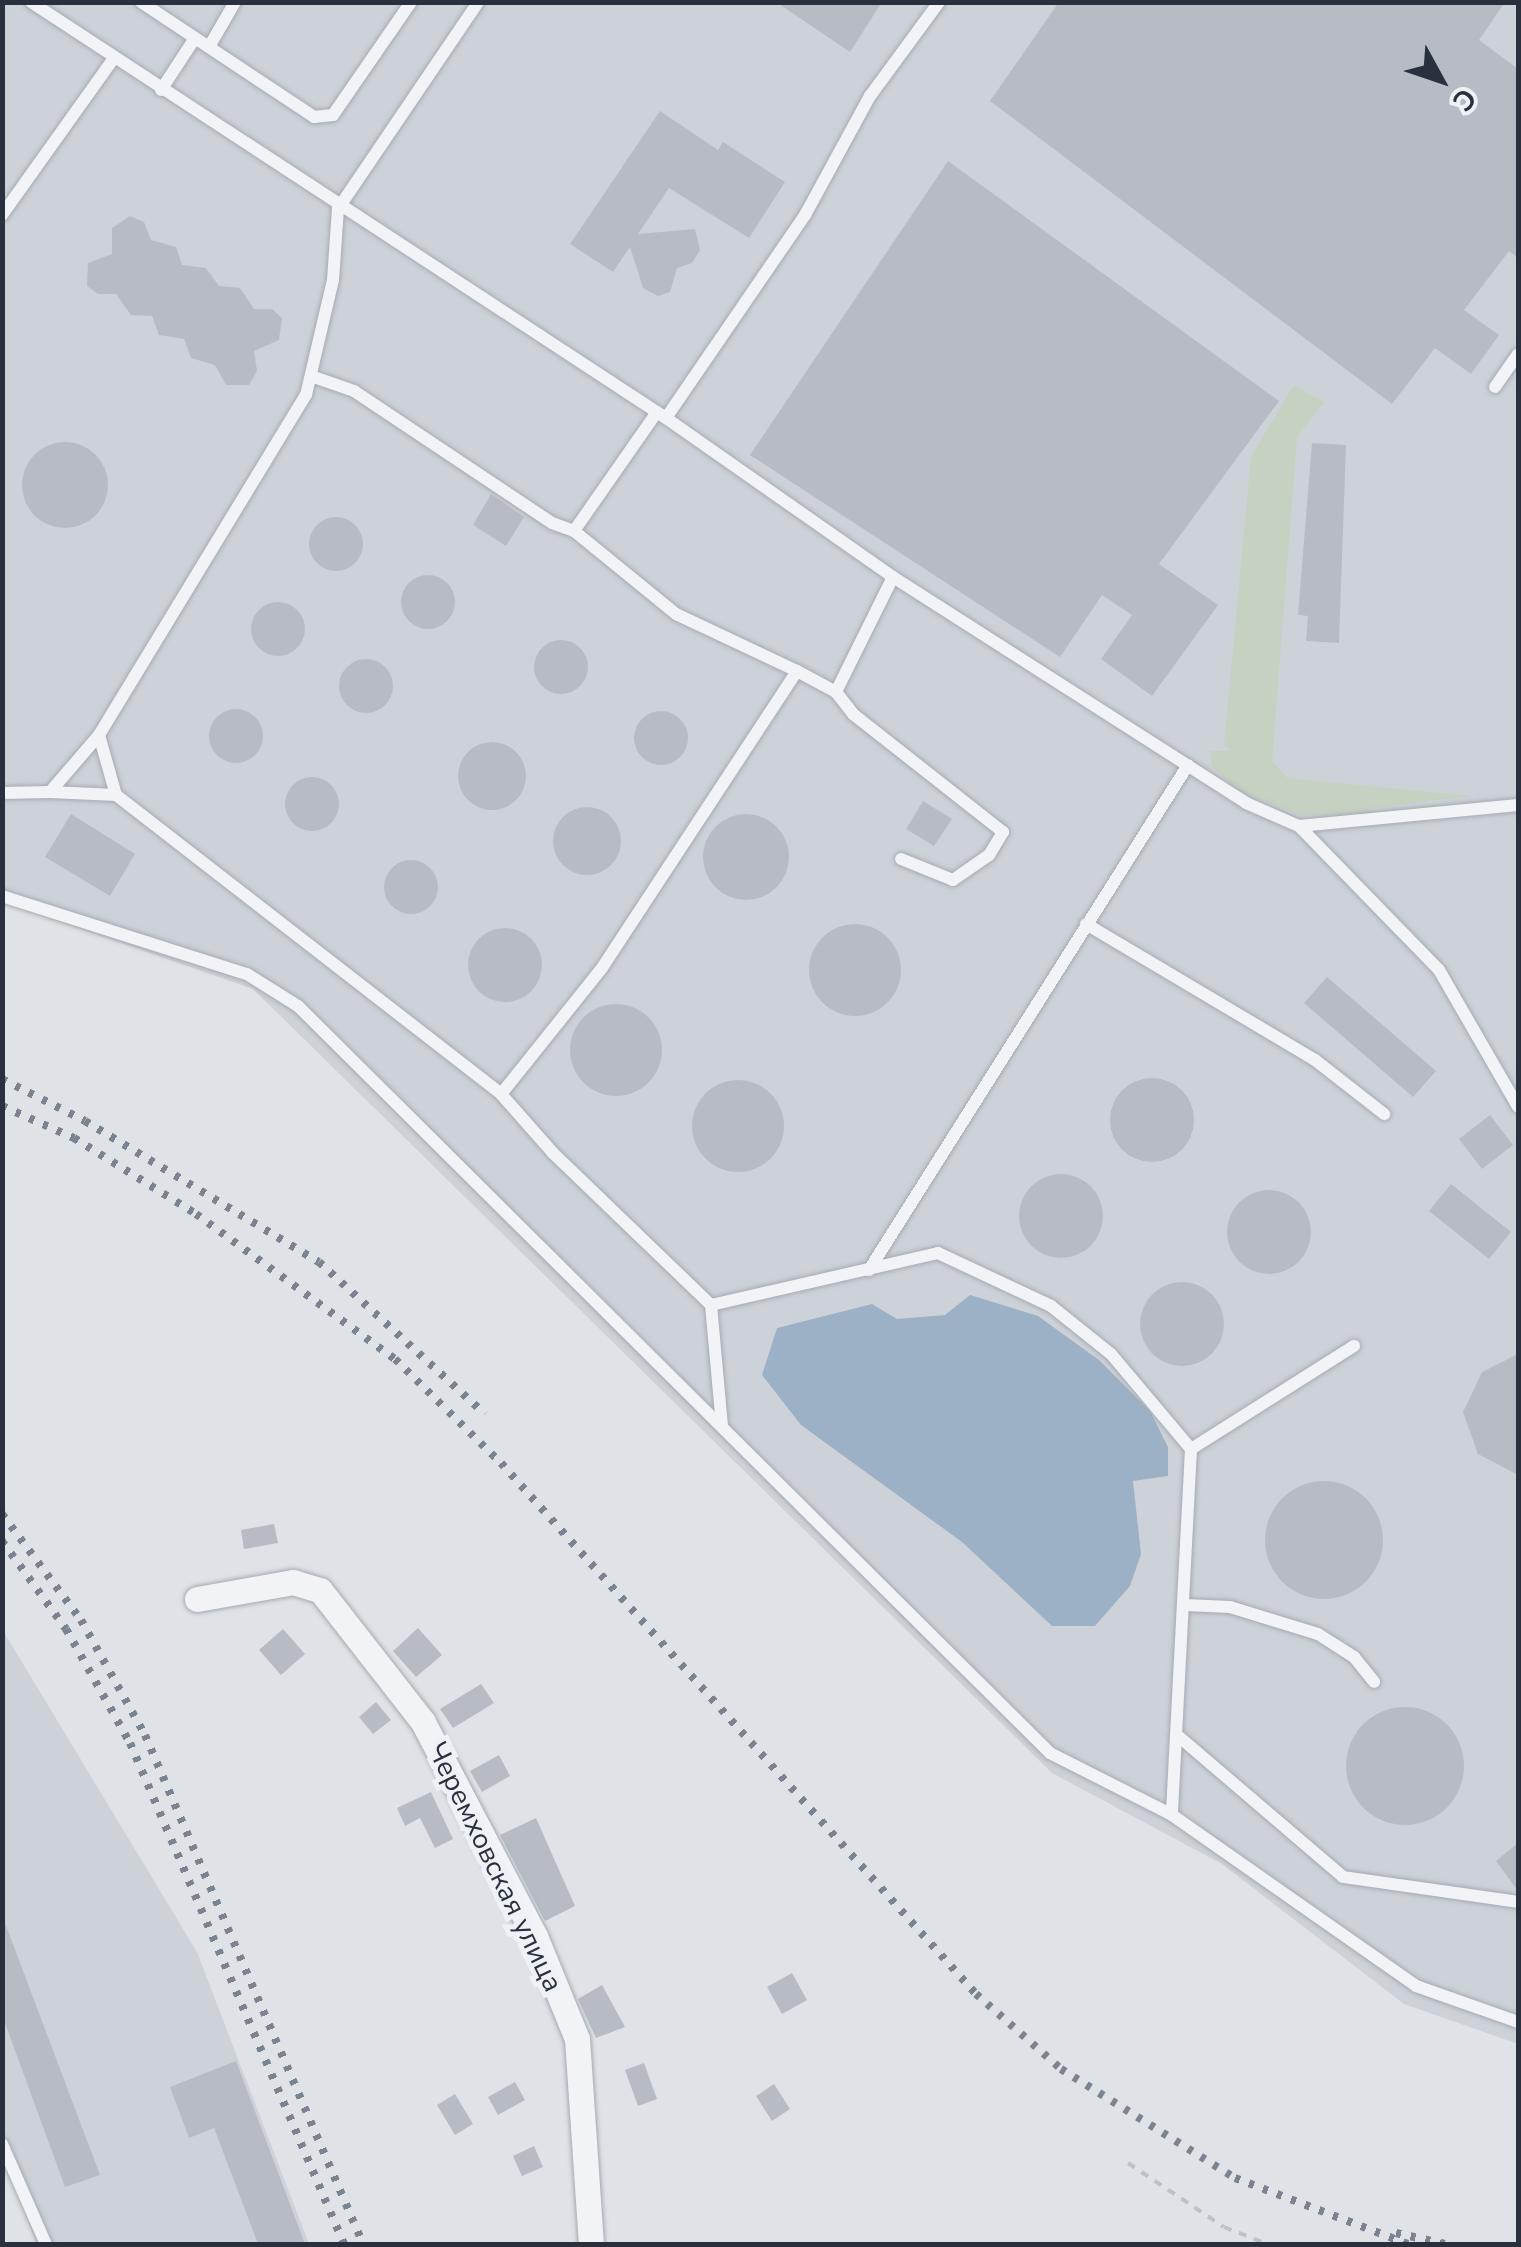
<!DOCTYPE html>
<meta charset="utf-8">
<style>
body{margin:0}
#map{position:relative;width:1521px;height:2247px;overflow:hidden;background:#dfe3e8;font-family:"Nunito Sans",sans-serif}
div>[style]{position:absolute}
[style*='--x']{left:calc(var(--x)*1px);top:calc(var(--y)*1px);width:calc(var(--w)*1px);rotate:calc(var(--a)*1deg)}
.built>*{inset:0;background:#cdd2d9}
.green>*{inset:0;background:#c5d1c1}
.water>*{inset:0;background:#9cb1c6}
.building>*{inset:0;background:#b7bcc4}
.round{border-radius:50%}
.path>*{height:4px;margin-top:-2px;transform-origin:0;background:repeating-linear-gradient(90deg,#bec1c6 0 8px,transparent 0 16px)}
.roads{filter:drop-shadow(0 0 2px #a5aab2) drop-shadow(0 0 2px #a5aab2)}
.service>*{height:12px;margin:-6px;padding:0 6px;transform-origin:6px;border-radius:6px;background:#f2f3f6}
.minor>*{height:25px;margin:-12.5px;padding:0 12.5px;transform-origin:12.5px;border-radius:12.5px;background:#f2f3f6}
.rail>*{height:8px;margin-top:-4px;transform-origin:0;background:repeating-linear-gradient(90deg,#7a8390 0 5px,transparent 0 15px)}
span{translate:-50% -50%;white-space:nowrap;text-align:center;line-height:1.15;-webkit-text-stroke:10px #eef1f5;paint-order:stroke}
.street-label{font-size:28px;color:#29313e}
.frame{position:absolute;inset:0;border:5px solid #29313e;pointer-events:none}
.north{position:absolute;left:1391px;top:30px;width:100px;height:100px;-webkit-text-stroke:8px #eef1f5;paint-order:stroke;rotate:130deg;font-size:28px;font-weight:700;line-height:40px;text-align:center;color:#29313e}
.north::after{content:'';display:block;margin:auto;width:35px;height:45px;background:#29313e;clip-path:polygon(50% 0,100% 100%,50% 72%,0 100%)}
</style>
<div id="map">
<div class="built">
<i style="clip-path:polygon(3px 3px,1518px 3px,1518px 2044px,1404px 2004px,1222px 1864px,1052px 1773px,253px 989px,3px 902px)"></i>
<i style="clip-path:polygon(2px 1629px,197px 1952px,309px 2244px,37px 2244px,3px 2157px)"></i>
</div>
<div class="green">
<i style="clip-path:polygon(1294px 385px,1324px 402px,1297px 437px,1272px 761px,1287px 778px,1471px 796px,1367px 809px,1373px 813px,1301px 815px,1240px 792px,1212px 767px,1211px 751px,1230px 751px,1224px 745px,1251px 457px)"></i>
</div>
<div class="water">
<i style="clip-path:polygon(970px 1295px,1038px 1316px,1099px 1360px,1150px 1411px,1168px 1447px,1168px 1476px,1133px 1481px,1141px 1554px,1130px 1586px,1095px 1626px,1052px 1626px,962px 1542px,801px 1425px,762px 1375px,777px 1328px,872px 1304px,897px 1319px,945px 1315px)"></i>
</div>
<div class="building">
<i style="clip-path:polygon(776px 2px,882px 2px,850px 52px)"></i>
<i style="clip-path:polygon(1059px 2px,1505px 2px,1479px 40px,1518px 69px,1518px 258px,1509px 251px,1464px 310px,1499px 335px,1471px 374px,1435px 348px,1392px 404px,990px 101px)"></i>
<i style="clip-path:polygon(660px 111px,718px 150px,723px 142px,785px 182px,749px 238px,669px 188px,638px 234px,695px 229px,700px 250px,692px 263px,677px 268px,670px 292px,658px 296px,643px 288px,630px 247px,613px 272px,570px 244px)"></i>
<i style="clip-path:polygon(948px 161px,1279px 401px,1159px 564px,1218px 605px,1152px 696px,1101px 659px,1132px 615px,1102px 595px,1060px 657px,750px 455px)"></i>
<i style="clip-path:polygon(130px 216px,144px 222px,151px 240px,176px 247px,182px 265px,206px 268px,219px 286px,240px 288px,254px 309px,272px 309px,282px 318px,279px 340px,254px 351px,257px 371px,249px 385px,226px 385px,215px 365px,191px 358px,184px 339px,159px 335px,152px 316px,131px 315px,116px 294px,98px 294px,87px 286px,88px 263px,112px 254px,112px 228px)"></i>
<i class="round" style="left:22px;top:442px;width:86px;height:86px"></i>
<i style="clip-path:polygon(1312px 443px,1346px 445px,1339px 643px,1306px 641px,1308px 616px,1298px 615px)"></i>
<i style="clip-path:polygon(491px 494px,524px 517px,506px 546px,473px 525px)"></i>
<i class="round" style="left:309px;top:517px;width:54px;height:54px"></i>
<i class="round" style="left:401px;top:575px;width:54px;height:54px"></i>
<i class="round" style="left:251px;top:602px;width:54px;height:54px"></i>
<i class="round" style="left:534px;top:640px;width:54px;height:54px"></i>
<i class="round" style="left:339px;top:659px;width:54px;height:54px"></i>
<i class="round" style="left:209px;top:709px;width:54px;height:54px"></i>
<i class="round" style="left:634px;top:711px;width:54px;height:54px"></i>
<i class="round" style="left:458px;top:742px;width:68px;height:68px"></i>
<i class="round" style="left:285px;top:777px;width:54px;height:54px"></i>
<i style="clip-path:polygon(923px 801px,952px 819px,934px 846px,906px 829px)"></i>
<i class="round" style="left:553px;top:807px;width:68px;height:68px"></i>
<i class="round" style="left:703px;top:814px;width:86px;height:86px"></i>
<i style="clip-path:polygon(71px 814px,135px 854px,110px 896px,45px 857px)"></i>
<i class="round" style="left:384px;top:860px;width:54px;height:54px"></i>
<i class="round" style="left:809px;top:924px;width:92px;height:92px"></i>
<i class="round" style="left:468px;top:928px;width:74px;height:74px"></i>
<i style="clip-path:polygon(1327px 977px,1436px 1071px,1413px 1097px,1304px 1003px)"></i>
<i class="round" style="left:570px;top:1004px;width:92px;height:92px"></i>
<i class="round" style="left:1110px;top:1078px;width:84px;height:84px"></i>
<i class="round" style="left:692px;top:1080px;width:92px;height:92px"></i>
<i style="clip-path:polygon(1490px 1115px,1513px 1145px,1482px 1169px,1459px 1139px)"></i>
<i class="round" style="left:1019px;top:1174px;width:84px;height:84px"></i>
<i style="clip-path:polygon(1451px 1184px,1511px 1232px,1489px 1259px,1429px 1211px)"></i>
<i class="round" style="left:1227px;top:1190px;width:84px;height:84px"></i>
<i class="round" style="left:1140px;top:1282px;width:84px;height:84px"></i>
<i style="clip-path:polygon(1518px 1354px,1518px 1475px,1478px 1454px,1463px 1412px,1482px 1372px)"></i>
<i class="round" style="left:1265px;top:1481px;width:118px;height:118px"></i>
<i style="clip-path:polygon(274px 1524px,278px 1543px,244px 1549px,241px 1530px)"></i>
<i style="clip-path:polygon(418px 1628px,442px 1655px,416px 1677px,393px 1651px)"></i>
<i style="clip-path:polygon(283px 1629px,305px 1654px,281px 1675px,259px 1650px)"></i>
<i style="clip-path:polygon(481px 1684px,494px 1703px,453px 1728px,440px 1709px)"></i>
<i style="clip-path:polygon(376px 1702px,391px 1720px,373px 1734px,359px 1717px)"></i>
<i class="round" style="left:1346px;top:1707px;width:118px;height:118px"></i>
<i style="clip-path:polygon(499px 1755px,510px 1776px,482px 1792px,470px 1771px)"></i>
<i style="clip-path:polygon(431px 1792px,453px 1839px,435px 1848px,420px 1818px,405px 1826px,397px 1808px)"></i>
<i style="clip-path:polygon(536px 1818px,575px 1906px,545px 1921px,500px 1835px)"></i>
<i style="clip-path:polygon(1518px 1843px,1518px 1891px,1496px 1861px)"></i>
<i style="clip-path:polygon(2px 1915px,100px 2175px,65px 2187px,2px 2015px)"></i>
<i style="clip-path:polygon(792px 1973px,807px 2000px,782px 2014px,767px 1987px)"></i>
<i style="clip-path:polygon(602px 1985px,625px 2027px,596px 2038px,578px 1999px)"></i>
<i style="clip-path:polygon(236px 2061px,305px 2244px,258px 2244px,214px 2128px,189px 2138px,170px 2087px)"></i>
<i style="clip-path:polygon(644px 2063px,657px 2099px,638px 2106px,625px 2070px)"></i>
<i style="clip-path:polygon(515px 2082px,525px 2100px,498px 2115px,488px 2097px)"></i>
<i style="clip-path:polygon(774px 2084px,790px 2109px,772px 2121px,756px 2096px)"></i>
<i style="clip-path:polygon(455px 2094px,473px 2124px,455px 2135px,437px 2105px)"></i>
<i style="clip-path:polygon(534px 2146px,543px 2167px,522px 2176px,513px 2156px)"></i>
</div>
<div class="path">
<i style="--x:1128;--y:2163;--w:115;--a:33.7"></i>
<i style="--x:1224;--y:2227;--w:46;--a:21.6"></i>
</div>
<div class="roads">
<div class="service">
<i style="--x:31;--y:2;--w:759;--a:33.23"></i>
<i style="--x:666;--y:418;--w:277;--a:35"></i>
<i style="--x:893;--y:577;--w:419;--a:32.6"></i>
<i style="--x:1246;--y:803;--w:58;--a:23.5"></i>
<i style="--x:1299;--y:826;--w:220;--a:-5.5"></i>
<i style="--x:141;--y:2;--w:208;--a:33.6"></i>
<i style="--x:314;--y:117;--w:19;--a:-6"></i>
<i style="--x:333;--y:115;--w:137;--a:-55.4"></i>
<i style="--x:209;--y:47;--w:52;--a:-60"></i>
<i style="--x:161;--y:90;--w:62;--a:-56.8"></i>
<i style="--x:2;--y:215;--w:193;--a:-54.5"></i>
<i style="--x:311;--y:376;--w:46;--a:19.2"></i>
<i style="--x:354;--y:391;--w:238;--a:33.7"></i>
<i style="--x:552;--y:523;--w:23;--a:20"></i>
<i style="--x:574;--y:531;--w:132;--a:39.1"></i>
<i style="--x:676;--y:614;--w:134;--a:25.2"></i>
<i style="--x:1495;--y:387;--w:40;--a:-55.1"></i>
<i style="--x:666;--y:418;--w:246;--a:-55.6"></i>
<i style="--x:805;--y:215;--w:136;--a:-61.4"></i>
<i style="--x:870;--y:96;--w:117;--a:-53.7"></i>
<i style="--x:574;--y:531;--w:145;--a:-55.1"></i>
<i style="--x:893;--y:577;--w:128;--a:116.4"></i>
<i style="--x:836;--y:692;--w:44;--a:-151.7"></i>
<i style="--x:797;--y:671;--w:355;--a:123.3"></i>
<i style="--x:602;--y:968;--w:161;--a:128.7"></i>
<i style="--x:501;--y:1094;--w:79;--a:48.6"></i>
<i style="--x:553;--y:1153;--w:219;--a:43.9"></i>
<i style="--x:711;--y:1305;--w:233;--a:-12.9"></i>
<i style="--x:938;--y:1253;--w:125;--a:25.1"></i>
<i style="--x:1051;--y:1306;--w:77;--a:38.7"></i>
<i style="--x:1111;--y:1354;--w:124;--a:49.9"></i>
<i style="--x:1191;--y:1449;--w:366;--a:93"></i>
<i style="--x:836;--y:692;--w:28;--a:52"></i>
<i style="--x:853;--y:714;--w:191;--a:38.2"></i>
<i style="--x:1003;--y:832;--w:27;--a:121"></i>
<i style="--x:989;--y:855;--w:44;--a:145.2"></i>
<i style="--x:953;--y:880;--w:56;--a:-158"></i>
<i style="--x:99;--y:735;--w:62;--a:74.2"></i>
<i style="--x:50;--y:792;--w:66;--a:2.6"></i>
<i style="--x:116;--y:795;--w:487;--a:37.8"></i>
<i style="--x:2;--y:793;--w:48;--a:-1.2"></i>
<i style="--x:50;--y:792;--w:75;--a:-49.3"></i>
<i style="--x:99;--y:735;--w:398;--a:-58.7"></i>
<i style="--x:306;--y:395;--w:118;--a:-76.8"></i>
<i style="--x:333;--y:280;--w:71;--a:-86"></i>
<i style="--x:338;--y:209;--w:250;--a:-55.9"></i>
<i style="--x:1299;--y:826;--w:201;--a:45.8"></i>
<i style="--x:1439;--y:970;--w:158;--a:60"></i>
<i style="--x:2;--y:896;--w:257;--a:17.7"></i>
<i style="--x:247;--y:974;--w:60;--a:32.1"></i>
<i style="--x:298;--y:1006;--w:1060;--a:44.81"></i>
<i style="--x:1050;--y:1753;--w:137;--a:26.9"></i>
<i style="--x:1172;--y:1815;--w:298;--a:35"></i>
<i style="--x:1416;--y:1986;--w:108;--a:19.4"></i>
<i style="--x:1086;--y:924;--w:266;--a:30.7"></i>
<i style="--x:1315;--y:1060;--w:88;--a:38"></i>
<i style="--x:869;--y:1270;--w:597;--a:-57.72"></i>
<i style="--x:711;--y:1305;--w:121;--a:84.8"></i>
<i style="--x:1191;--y:1449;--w:193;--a:-32.3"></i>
<i style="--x:1185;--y:1605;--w:45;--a:2.5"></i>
<i style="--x:1230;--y:1607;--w:92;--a:17.1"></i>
<i style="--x:1318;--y:1634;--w:43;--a:32.6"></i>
<i style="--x:1354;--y:1657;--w:32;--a:51"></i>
<i style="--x:1177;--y:1735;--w:218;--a:40.5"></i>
<i style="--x:1343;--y:1877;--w:177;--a:8.1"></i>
<i style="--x:2;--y:2144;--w:109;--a:66.3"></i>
</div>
<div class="minor">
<i style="--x:197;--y:1599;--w:97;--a:-10"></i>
<i style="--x:293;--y:1582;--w:28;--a:17"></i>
<i style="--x:320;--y:1590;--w:167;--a:52"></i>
<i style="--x:423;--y:1722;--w:242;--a:62.4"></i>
<i style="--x:535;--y:1936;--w:111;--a:67.8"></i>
<i style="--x:577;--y:2039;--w:205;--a:86.1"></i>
</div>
</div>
<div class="rail">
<i style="--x:2;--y:1079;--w:93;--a:26.8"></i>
<i style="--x:85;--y:1121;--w:273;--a:31.1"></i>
<i style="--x:319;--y:1262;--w:225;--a:42.5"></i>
<i style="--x:2;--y:1106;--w:79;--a:24"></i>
<i style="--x:74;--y:1138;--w:144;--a:31.9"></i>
<i style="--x:196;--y:1214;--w:246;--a:36.1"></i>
<i style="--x:395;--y:1359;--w:148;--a:44.5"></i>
<i style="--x:501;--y:1463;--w:712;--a:48.19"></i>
<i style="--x:976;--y:1994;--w:113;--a:41.4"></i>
<i style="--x:1061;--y:2069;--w:205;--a:32.1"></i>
<i style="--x:1235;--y:2178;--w:185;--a:20.9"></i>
<i style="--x:2;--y:1514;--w:132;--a:53.3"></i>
<i style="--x:81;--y:1620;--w:132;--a:60.9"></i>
<i style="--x:145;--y:1735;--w:554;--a:66.81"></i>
<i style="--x:2;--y:1541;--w:109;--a:54"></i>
<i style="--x:66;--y:1629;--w:131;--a:60.7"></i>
<i style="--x:130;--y:1743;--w:545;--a:66.87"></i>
<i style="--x:1396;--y:2233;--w:50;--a:12.7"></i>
</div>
<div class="street-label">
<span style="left:495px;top:1867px;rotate:64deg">Черемховская улица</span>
</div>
<div class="frame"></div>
<div class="north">С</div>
</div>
